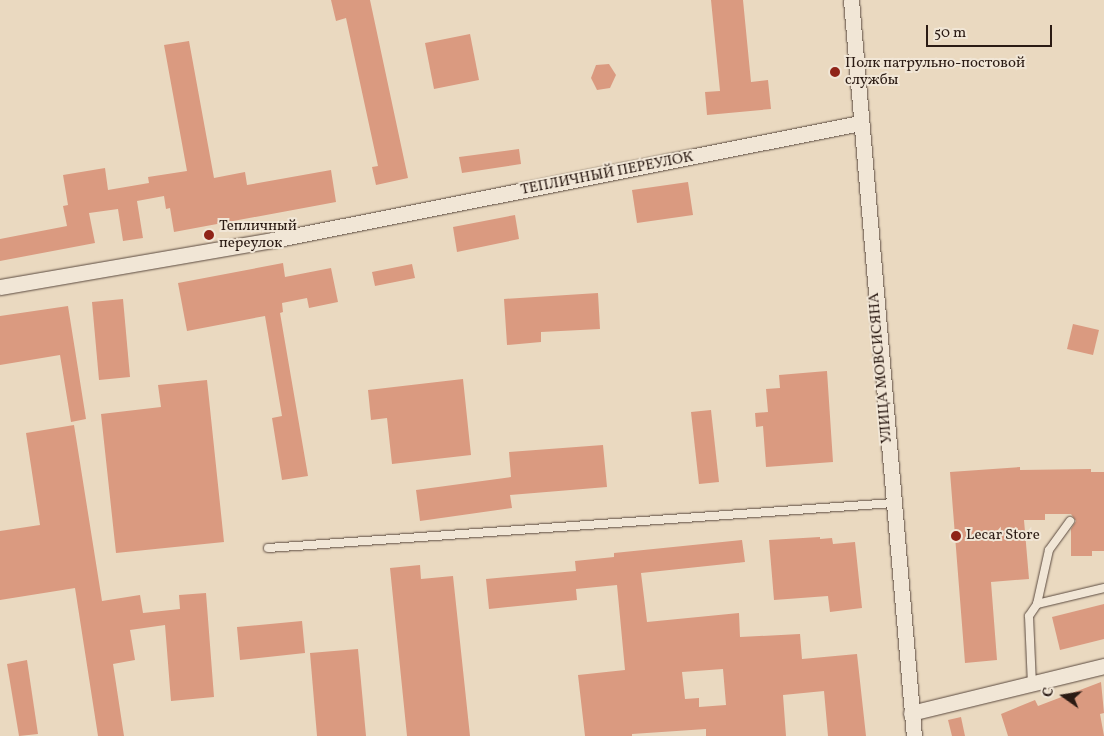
<!DOCTYPE html>
<meta charset="utf-8">
<style>
body{margin:0}
#map{position:relative;width:1104px;height:736px;overflow:hidden;background:#ead9c0;font-family:Vollkorn,serif}
div>[style]{position:absolute}
[style*='--x']{left:calc(var(--x)*1px);top:calc(var(--y)*1px);width:calc(var(--w)*1px);rotate:calc(var(--a)*1deg)}
.building>*{inset:0;background:#da9a80}
.roads{filter:drop-shadow(0 0 1px #5b4a3f) drop-shadow(0 0 1px #5b4a3f)}
.service>*{height:8px;margin:-4px;padding:0 4px;transform-origin:4px;border-radius:4px;background:#f1e6d6}
.minor>*{height:15px;margin:-7.5px;padding:0 7.5px;transform-origin:7.5px;border-radius:7.5px;background:#f1e6d6}
.dots>*{width:14px;height:14px;translate:-50% -50%;box-sizing:border-box;border:2px solid #f1e6d6;border-radius:50%}
span{translate:-50% -50%;white-space:nowrap;text-align:center;line-height:1.15;-webkit-text-stroke:4px #f1e6d6;paint-order:stroke}
.poi-label{font-size:15px;color:#2b1b14}
.left{translate:0 -50%;text-align:left}
.street-label{font-size:15px;color:#2b1b14}
.north{position:absolute;left:1039px;top:671px;width:50px;height:50px;-webkit-text-stroke:4px #f1e6d6;paint-order:stroke;rotate:283deg;font-size:14px;font-weight:700;line-height:20px;text-align:center;color:#2b1b14}
.north::after{content:'';display:block;margin:auto;width:18px;height:22px;background:#2b1b14;clip-path:polygon(50% 0,100% 100%,50% 72%,0 100%)}
.scale{position:absolute;left:926px;top:25px;width:126px;height:22px;box-sizing:border-box;border:2px solid #2b1b14;border-top:0;padding-left:6px;font-size:15px;line-height:18px;white-space:nowrap;color:#2b1b14;-webkit-text-stroke:4px #f1e6d6;paint-order:stroke}
</style>
<div id="map">
<div class="building">
<i style="clip-path:polygon(331px 0,370px 0,408px 178px,376px 185px,372px 167px,378px 166px,346px 18px,336px 21px)"></i>
<i style="clip-path:polygon(711px 0,743px 0,751px 82px,768px 80px,771px 109px,707px 115px,705px 92px,720px 91px)"></i>
<i style="clip-path:polygon(470px 34px,479px 80px,434px 89px,425px 43px)"></i>
<i style="clip-path:polygon(189px 41px,214px 178px,245px 172px,247px 185px,331px 170px,336px 202px,174px 232px,170px 208px,166px 209px,164px 196px,137px 201px,143px 238px,123px 241px,118px 209px,89px 213px,95px 243px,0 261px,0 239px,67px 226px,63px 206px,68px 205px,63px 175px,105px 168px,108px 190px,149px 183px,148px 177px,187px 171px,164px 45px)"></i>
<i style="clip-path:polygon(609px 64px,616px 75px,610px 88px,597px 90px,591px 78px,596px 65px)"></i>
<i style="clip-path:polygon(519px 149px,521px 164px,462px 173px,459px 157px)"></i>
<i style="clip-path:polygon(688px 182px,693px 215px,637px 223px,632px 190px)"></i>
<i style="clip-path:polygon(515px 215px,519px 239px,457px 252px,453px 227px)"></i>
<i style="clip-path:polygon(283px 263px,285px 277px,331px 268px,338px 302px,309px 308px,307px 298px,282px 303px,283px 312px,280px 313px,308px 476px,282px 480px,272px 418px,282px 416px,265px 316px,187px 331px,178px 283px)"></i>
<i style="clip-path:polygon(412px 264px,415px 278px,375px 286px,372px 272px)"></i>
<i style="clip-path:polygon(598px 293px,600px 329px,541px 332px,541px 342px,507px 345px,504px 299px)"></i>
<i style="clip-path:polygon(123px 299px,130px 377px,99px 380px,92px 302px)"></i>
<i style="clip-path:polygon(68px 306px,86px 419px,71px 422px,60px 355px,0 365px,0 316px)"></i>
<i style="clip-path:polygon(1073px 324px,1099px 330px,1093px 355px,1067px 349px)"></i>
<i style="clip-path:polygon(827px 371px,833px 462px,766px 467px,763px 426px,756px 427px,755px 413px,768px 412px,766px 389px,780px 388px,779px 375px)"></i>
<i style="clip-path:polygon(463px 379px,471px 455px,392px 464px,387px 418px,371px 420px,368px 390px)"></i>
<i style="clip-path:polygon(207px 380px,224px 542px,116px 553px,101px 414px,161px 407px,158px 385px)"></i>
<i style="clip-path:polygon(711px 410px,719px 482px,699px 484px,691px 412px)"></i>
<i style="clip-path:polygon(74px 425px,102px 601px,140px 595px,143px 613px,180px 609px,179px 595px,206px 593px,214px 697px,171px 701px,165px 625px,130px 630px,135px 660px,113px 664px,124px 736px,98px 736px,75px 588px,0 600px,0 531px,40px 525px,26px 433px)"></i>
<i style="clip-path:polygon(603px 445px,607px 487px,510px 495px,512px 508px,420px 521px,416px 490px,511px 477px,509px 452px)"></i>
<i style="clip-path:polygon(1020px 467px,1020px 470px,1091px 469px,1091px 472px,1104px 472px,1104px 551px,1092px 551px,1092px 556px,1071px 556px,1071px 529px,1076px 521px,1071px 514px,1045px 514px,1045px 520px,1024px 520px,1029px 579px,991px 582px,997px 660px,965px 663px,950px 472px)"></i>
<i style="clip-path:polygon(820px 537px,820px 539px,832px 538px,833px 544px,855px 542px,862px 608px,830px 612px,828px 596px,774px 600px,769px 540px)"></i>
<i style="clip-path:polygon(evenodd,742px 540px,745px 562px,641px 573px,647px 622px,739px 613px,740px 637px,800px 634px,802px 659px,857px 654px,866px 736px,828px 736px,824px 691px,783px 695px,786px 736px,706px 736px,706px 729px,632px 734px,632px 736px,585px 736px,578px 675px,625px 670px,617px 585px,576px 589px,577px 600px,489px 609px,486px 579px,576px 571px,575px 561px,614px 557px,614px 553px,742px 540px,723px 669px,726px 705px,699px 707px,699px 698px,685px 699px,682px 672px,723px 669px)"></i>
<i style="clip-path:polygon(420px 565px,421px 579px,453px 576px,470px 736px,407px 736px,390px 568px)"></i>
<i style="clip-path:polygon(1104px 604px,1104px 639px,1060px 650px,1052px 617px)"></i>
<i style="clip-path:polygon(302px 621px,305px 653px,240px 660px,237px 627px)"></i>
<i style="clip-path:polygon(358px 649px,366px 736px,317px 736px,310px 653px)"></i>
<i style="clip-path:polygon(27px 660px,38px 734px,19px 736px,7px 664px)"></i>
<i style="clip-path:polygon(1101px 682px,1104px 713px,1100px 714px,1104px 736px,1008px 736px,1001px 714px,1035px 700px,1038px 706px)"></i>
<i style="clip-path:polygon(961px 717px,965px 736px,952px 736px,948px 720px)"></i>
</div>
<div class="roads">
<div class="service">
<i style="--x:268;--y:548;--w:627;--a:-4.12"></i>
<i style="--x:1037;--y:604;--w:55;--a:-77.5"></i>
<i style="--x:1049;--y:550;--w:36;--a:-54"></i>
<i style="--x:1032;--y:685;--w:69;--a:-92.5"></i>
<i style="--x:1029;--y:616;--w:14;--a:-56"></i>
<i style="--x:1037;--y:604;--w:69;--a:-13.4"></i>
</div>
<div class="minor">
<i style="--x:851;--y:0;--w:739;--a:85.11"></i>
<i style="--x:0;--y:287;--w:277;--a:-9.8"></i>
<i style="--x:273;--y:240;--w:599;--a:-11.27"></i>
<i style="--x:911;--y:713;--w:199;--a:-13.7"></i>
</div>
</div>
<div class="dots">
<i style="left:835px;top:72px;background:#8f2418"></i>
<i style="left:209px;top:235px;background:#8f2418"></i>
<i style="left:956px;top:536px;background:#8f2418"></i>
</div>
<div class="poi-label">
<span class="left" style="left:845px;top:72px">Полк патрульно-постовой<br>службы</span>
<span class="left" style="left:219px;top:235px">Тепличный<br>переулок</span>
<span class="left" style="left:966px;top:536px">Lecar Store</span>
</div>
<div class="street-label">
<span style="left:607px;top:174px;rotate:-11deg">ТЕПЛИЧНЫЙ ПЕРЕУЛОК</span>
<span style="left:881px;top:368px;rotate:-95deg">УЛИЦА МОВСИСЯНА</span>
</div>
<div class="north">С</div>
<div class="scale">50 m</div>
</div>
